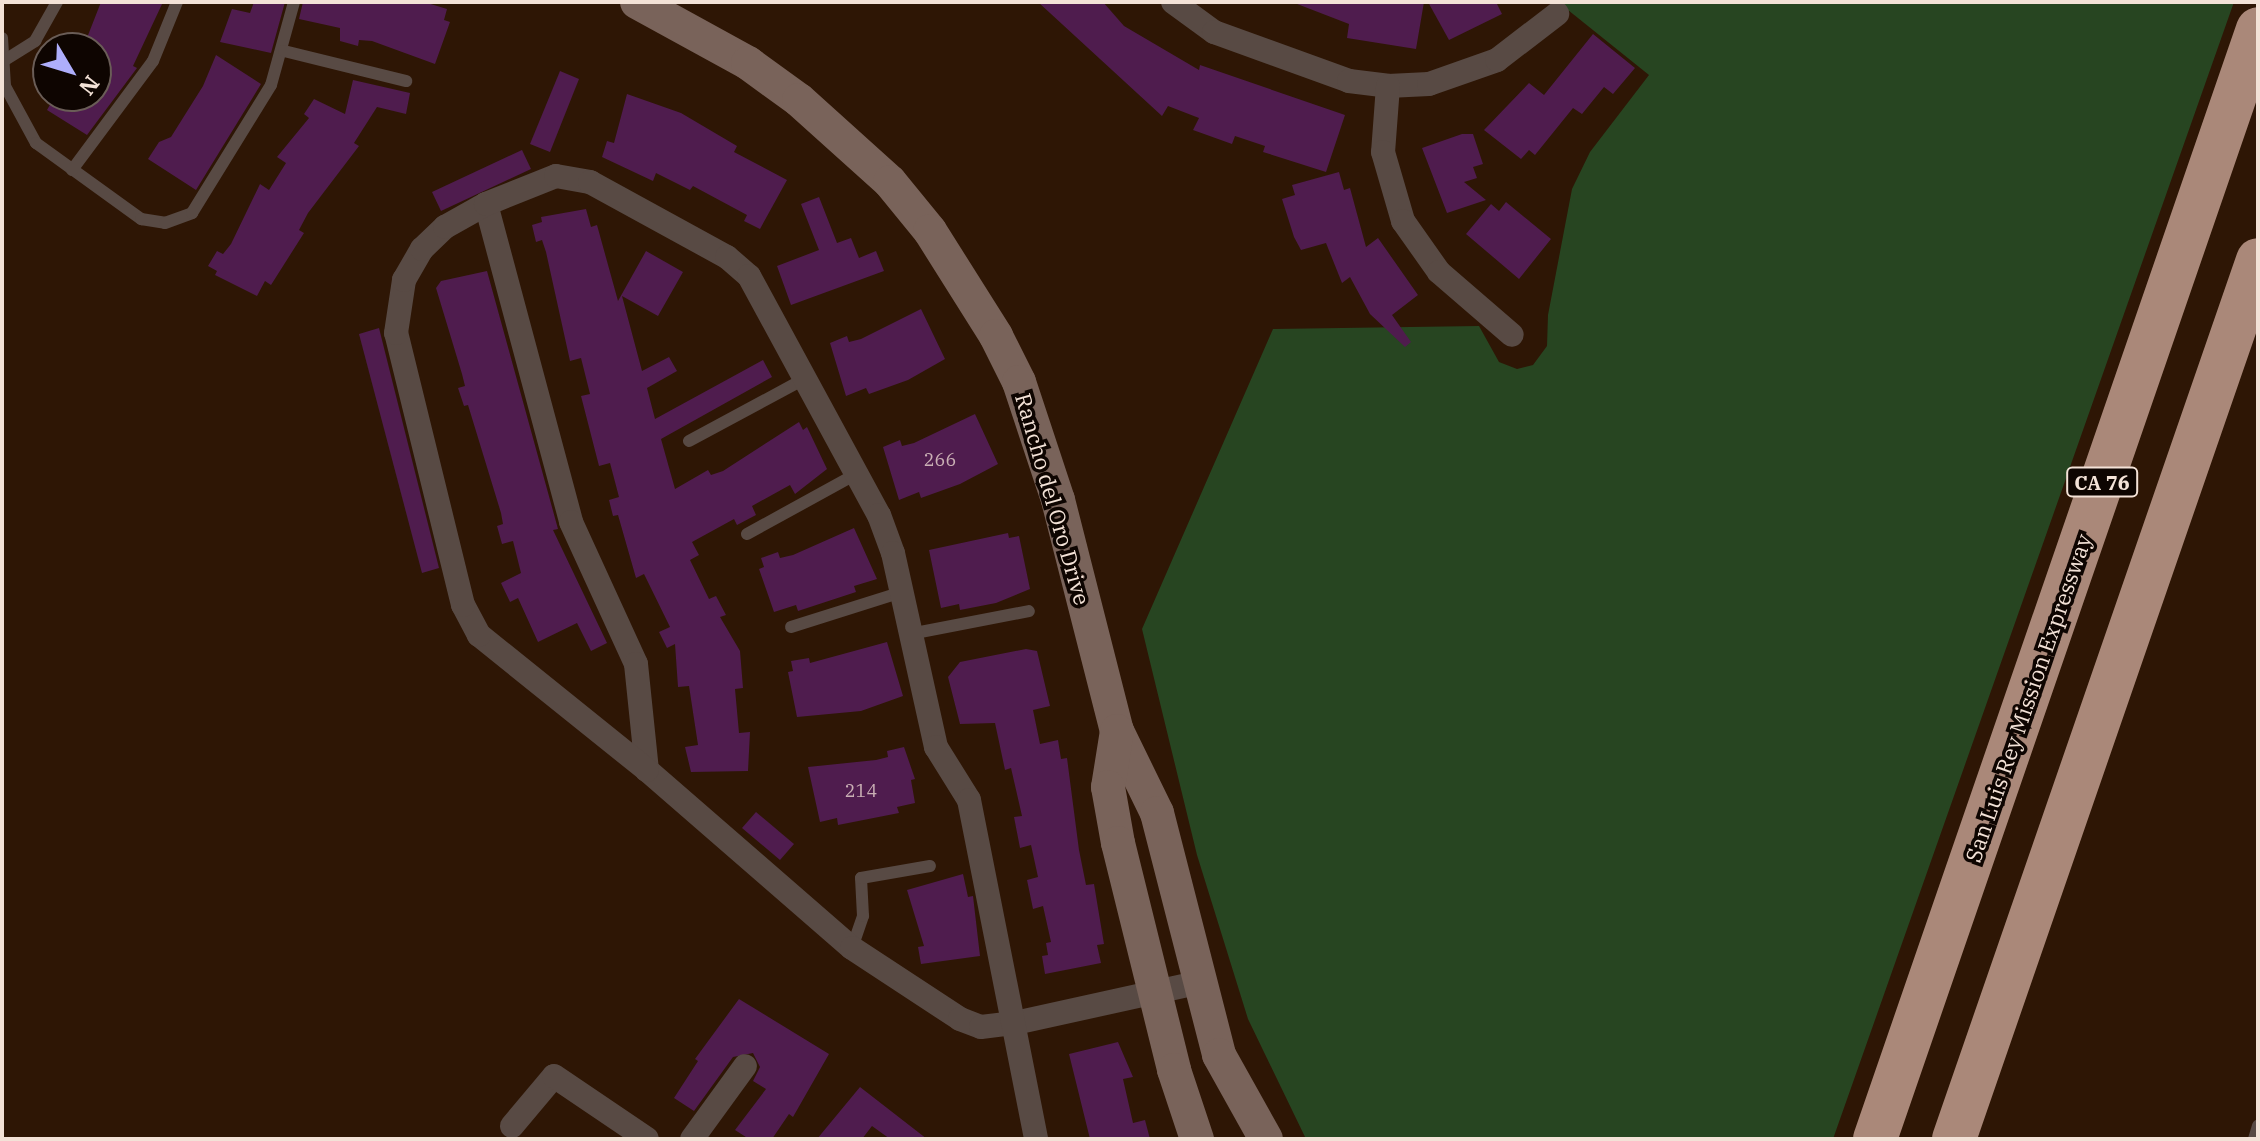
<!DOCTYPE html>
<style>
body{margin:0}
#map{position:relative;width:2260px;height:1141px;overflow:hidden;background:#2e1605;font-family:"IBM Plex Serif",serif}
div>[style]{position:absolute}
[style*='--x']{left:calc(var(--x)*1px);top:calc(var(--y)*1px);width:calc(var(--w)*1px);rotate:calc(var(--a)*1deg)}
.green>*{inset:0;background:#274521}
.building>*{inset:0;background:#4f1c4e}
.lane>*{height:12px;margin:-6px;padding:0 6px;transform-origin:6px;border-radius:6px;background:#584a44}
.street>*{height:24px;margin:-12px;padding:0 12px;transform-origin:12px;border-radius:12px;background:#584a44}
.secondary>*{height:34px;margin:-17px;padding:0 17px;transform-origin:17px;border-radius:17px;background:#79635a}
.highway>*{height:44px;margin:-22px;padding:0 22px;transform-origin:22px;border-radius:22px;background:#aa8879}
span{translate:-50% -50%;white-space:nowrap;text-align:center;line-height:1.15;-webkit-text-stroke:7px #0e0501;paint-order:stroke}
.number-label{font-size:18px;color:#cab0b5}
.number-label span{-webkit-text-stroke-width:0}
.shield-label span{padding:2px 6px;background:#0e0501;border:2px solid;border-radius:6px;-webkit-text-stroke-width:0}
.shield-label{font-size:20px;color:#f3e2d7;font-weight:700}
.street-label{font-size:22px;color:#f3e2d7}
.frame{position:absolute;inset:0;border:4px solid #f3e2d7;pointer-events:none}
.north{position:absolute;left:32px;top:32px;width:80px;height:80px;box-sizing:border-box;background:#0e0501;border:2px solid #6a5d57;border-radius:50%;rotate:128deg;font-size:22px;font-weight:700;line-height:32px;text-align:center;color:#f3e2d7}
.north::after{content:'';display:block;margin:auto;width:28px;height:36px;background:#aeaefb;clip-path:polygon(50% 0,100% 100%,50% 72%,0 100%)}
</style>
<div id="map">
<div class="green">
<i style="clip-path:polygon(1558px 2px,2234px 2px,1833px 1139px,1306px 1139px,1248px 1019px,1197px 855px,1142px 629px,1273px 329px,1479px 326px,1499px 362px,1517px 369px,1533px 365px,1547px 346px,1548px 315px,1572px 189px,1590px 152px,1649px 75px)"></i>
</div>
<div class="building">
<i style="clip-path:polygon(101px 2px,163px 2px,133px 66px,137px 68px,87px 135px,47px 110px,55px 96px,96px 96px,96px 48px,83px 48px)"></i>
<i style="clip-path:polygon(254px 2px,285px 2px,271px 53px,220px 42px,232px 9px,250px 13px)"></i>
<i style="clip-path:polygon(303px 2px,424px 2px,447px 9px,444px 20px,450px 22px,435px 64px,372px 41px,359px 40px,358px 46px,340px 41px,340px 28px,299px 19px)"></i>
<i style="clip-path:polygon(1038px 2px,1103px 2px,1124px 26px,1199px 70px,1200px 65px,1345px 115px,1326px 172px,1263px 152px,1265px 146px,1235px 136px,1232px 144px,1193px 130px,1199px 118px,1168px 106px,1162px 116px)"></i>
<i style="clip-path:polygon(1292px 2px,1424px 2px,1416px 49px,1347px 38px,1349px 24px)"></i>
<i style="clip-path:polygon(1428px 2px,1496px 2px,1502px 14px,1449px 40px)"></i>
<i style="clip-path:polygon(1593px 34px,1635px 68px,1613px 94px,1604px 87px,1582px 114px,1573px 108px,1535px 155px,1529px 150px,1521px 159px,1484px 130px,1529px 83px,1544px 95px)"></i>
<i style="clip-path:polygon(216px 55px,261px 84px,196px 190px,148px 159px,159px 142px,171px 137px,203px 86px)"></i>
<i style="clip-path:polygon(560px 71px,579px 79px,550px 152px,530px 144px)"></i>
<i style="clip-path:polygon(353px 80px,410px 93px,406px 114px,377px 107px,354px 143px,359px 146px,308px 213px,299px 230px,304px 233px,271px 285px,265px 281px,257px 296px,215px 275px,217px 271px,208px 266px,217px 251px,223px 254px,231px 244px,260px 184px,269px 190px,286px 163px,277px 157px,309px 118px,304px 114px,314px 99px,345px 114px)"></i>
<i style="clip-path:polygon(627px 94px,681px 113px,737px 146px,734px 152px,787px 180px,760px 229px,744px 221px,747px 215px,693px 186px,690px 190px,656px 173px,653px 181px,602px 157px,607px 141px,614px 143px)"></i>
<i style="clip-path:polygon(1462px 134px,1473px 134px,1483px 164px,1473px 167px,1477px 178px,1464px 182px,1486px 200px,1447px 213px,1422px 148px)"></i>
<i style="clip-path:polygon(522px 150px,531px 169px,441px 211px,432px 192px)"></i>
<i style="clip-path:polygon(1339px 172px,1344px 190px,1350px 188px,1366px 247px,1378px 238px,1418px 295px,1392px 315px,1411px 342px,1405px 347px,1370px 314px,1350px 277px,1342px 283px,1326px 243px,1301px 250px,1294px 237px,1282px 199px,1295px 195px,1292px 185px)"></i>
<i style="clip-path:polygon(819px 197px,837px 243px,851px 238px,859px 258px,876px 251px,884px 271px,791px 305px,777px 266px,819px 250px,801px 204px)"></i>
<i style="clip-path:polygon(1506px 202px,1551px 239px,1519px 279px,1466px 234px,1491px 204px,1499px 211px)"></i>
<i style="clip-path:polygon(586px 209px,591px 227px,597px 225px,618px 301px,646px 251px,683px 272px,658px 316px,622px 296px,642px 371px,669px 357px,677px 371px,647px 388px,655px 419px,763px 360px,772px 377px,661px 439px,675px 489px,708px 470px,711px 475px,723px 471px,799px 422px,803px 430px,807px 427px,827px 469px,795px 494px,790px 485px,752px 506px,756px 515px,737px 525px,734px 519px,692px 542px,699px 555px,690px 560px,709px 599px,716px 596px,726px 615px,720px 617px,740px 651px,743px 688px,735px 689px,739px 733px,750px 732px,748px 771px,691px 772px,685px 747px,698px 745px,689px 686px,678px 687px,675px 644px,667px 648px,659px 632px,670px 627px,644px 574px,636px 578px,618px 515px,613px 516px,609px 500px,619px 497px,610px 463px,599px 466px,581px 396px,590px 394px,581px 358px,570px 361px,546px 252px,542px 240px,536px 242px,532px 225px,542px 222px,541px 217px)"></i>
<i style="clip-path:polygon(487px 271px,558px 529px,553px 530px,607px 643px,591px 651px,577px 623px,538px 642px,518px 598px,510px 602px,501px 583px,521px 573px,513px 541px,502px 544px,497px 526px,503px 524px,501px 513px,468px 405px,464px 406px,458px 388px,465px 386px,462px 374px,436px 288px,441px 281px)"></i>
<i style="clip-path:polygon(921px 309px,945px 359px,908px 380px,869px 394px,866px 388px,846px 396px,830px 343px,847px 336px,849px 342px,861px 339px)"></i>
<i style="clip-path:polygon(379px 328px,439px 568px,422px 573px,359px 334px)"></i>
<i style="clip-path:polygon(975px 414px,998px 464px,960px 484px,921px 498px,919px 492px,899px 500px,883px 447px,900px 440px,902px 446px,914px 443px)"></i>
<i style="clip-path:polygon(854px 528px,877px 579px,854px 586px,856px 592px,798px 611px,796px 605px,774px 612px,759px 569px,764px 567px,761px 558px,778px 552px,780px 558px,793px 555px)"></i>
<i style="clip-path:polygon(1008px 533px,1009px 538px,1019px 536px,1030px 589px,996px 603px,960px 610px,959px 604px,941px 608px,929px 550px)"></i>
<i style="clip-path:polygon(887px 642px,903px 696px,861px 711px,797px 717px,788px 672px,793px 671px,791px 661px,809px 658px,810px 663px)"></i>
<i style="clip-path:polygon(1026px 649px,1037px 651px,1050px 706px,1033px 710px,1040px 744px,1058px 740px,1061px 759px,1067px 758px,1079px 850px,1086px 885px,1094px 884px,1104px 944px,1097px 945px,1101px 963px,1045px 974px,1042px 956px,1048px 955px,1046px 943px,1051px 942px,1043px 906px,1033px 909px,1027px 880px,1038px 877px,1031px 845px,1020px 848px,1014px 817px,1022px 816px,1011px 768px,1005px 770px,995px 723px,960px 724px,948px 677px,960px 662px)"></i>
<i style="clip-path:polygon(904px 747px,915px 779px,911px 780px,915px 803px,897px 807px,899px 813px,838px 825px,837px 818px,820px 822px,808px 767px,876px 760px,888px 757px,887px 751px)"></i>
<i style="clip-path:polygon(756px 812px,794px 844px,780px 860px,742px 828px)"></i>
<i style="clip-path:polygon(963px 874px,968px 897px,973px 896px,980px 956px,921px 964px,918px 947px,924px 946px,907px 890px)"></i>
<i style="clip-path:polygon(739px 999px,829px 1054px,793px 1117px,789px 1114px,772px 1139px,749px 1139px,735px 1130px,766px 1089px,753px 1081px,760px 1067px,753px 1053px,733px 1057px,694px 1111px,674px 1098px,698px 1061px,695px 1059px)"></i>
<i style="clip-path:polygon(1118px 1042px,1133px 1077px,1123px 1079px,1133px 1123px,1145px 1120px,1150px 1139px,1090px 1139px,1069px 1054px)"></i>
<i style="clip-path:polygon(860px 1087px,927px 1139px,890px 1139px,872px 1126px,862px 1139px,817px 1139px)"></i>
</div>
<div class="lane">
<i style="--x:2;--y:38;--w:48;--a:86.4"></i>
<i style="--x:5;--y:86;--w:65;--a:61.5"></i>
<i style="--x:36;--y:143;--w:130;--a:35.9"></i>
<i style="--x:141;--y:219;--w:24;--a:9"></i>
<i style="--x:165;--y:223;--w:29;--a:-20"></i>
<i style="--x:192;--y:213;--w:150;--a:-58.3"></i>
<i style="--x:271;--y:85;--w:86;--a:-74.5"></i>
<i style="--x:284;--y:51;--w:126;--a:13.8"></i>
<i style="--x:5;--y:60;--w:36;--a:-32"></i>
<i style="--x:35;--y:41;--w:45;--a:-60.6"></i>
<i style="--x:72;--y:170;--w:136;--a:-53.4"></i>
<i style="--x:153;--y:61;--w:64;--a:-67.9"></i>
<i style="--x:689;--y:441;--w:131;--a:-28.3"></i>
<i style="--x:747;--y:534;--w:124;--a:-28.8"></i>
<i style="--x:791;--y:627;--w:116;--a:-17.5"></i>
<i style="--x:910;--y:634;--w:121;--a:-10.9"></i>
<i style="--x:852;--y:948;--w:34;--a:-71"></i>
<i style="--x:863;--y:916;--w:38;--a:-93"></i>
<i style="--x:861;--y:878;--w:70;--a:-9.9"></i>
<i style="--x:2254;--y:1139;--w:14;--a:-73"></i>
</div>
<div class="street">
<i style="--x:1173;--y:2;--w:51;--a:36.2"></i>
<i style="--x:1214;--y:32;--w:144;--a:19.9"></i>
<i style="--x:1349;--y:81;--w:39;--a:7"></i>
<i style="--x:1388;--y:86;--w:41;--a:-2.8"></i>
<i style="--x:1429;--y:84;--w:72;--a:-19.4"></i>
<i style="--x:1497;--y:60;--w:76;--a:-37.5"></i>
<i style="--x:1388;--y:86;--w:66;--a:94.3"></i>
<i style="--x:1383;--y:152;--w:72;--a:73.8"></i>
<i style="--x:1403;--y:221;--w:62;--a:54.8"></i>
<i style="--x:1439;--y:272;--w:96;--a:40.8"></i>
<i style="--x:486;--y:204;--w:329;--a:75"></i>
<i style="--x:571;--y:522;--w:156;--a:65.4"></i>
<i style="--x:636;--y:664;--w:107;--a:84.1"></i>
<i style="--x:647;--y:770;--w:271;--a:41"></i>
<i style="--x:852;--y:948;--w:129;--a:33.3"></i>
<i style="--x:960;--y:1019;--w:22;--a:21"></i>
<i style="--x:981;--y:1027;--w:34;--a:-7"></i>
<i style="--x:1015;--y:1023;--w:186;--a:-12.4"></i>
<i style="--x:647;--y:770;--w:216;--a:-141.2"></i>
<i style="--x:479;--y:635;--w:34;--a:-118"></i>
<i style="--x:463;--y:605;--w:280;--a:-103.8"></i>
<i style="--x:396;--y:333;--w:54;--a:-81.4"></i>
<i style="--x:404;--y:280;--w:36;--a:-60"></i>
<i style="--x:422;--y:249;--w:32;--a:-44"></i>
<i style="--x:445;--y:227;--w:47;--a:-29.3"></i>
<i style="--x:486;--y:204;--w:75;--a:-21.8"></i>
<i style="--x:556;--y:176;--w:35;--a:10"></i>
<i style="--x:590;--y:182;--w:156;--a:28.7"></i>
<i style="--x:727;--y:257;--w:29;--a:41"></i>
<i style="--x:749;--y:276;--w:272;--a:61.5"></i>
<i style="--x:879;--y:515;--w:40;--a:69.8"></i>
<i style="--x:893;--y:553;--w:199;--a:77.5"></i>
<i style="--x:936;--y:747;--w:62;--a:58.1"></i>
<i style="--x:969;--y:800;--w:346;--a:78.8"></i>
<i style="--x:512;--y:1126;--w:65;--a:-50"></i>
<i style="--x:554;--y:1076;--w:112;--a:34.1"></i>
<i style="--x:692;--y:1139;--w:90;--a:-54"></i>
</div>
<div class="secondary">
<i style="--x:637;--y:2;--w:127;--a:28.8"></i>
<i style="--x:748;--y:63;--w:63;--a:36"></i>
<i style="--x:799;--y:100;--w:122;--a:42"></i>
<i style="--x:890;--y:182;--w:63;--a:50.8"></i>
<i style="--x:930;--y:231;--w:124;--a:57.8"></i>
<i style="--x:996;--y:336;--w:51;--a:63.4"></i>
<i style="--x:1019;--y:382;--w:124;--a:71.7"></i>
<i style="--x:1058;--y:500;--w:238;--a:75.7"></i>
<i style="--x:1117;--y:731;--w:91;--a:64"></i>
<i style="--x:1157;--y:813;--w:250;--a:75.6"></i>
<i style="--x:1219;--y:1055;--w:96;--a:60.8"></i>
<i style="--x:1117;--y:731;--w:57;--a:99.1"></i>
<i style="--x:1108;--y:787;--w:57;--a:79.9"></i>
<i style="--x:1118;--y:843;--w:234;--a:76.1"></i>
<i style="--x:1174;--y:1070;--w:73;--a:71.6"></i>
</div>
<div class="highway">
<i style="--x:1875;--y:1139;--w:1174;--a:-70.96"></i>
<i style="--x:1954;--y:1139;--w:930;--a:-70.92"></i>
</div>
<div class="number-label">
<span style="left:940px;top:460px">266</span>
<span style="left:861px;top:791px">214</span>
</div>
<div class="shield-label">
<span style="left:2102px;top:482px">CA 76</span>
</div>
<div class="street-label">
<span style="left:1053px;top:499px;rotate:74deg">Rancho del Oro Drive</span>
<span style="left:2028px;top:698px;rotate:-71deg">San Luis Rey Mission Expressway</span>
</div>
<div class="frame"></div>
<div class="north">N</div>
</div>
